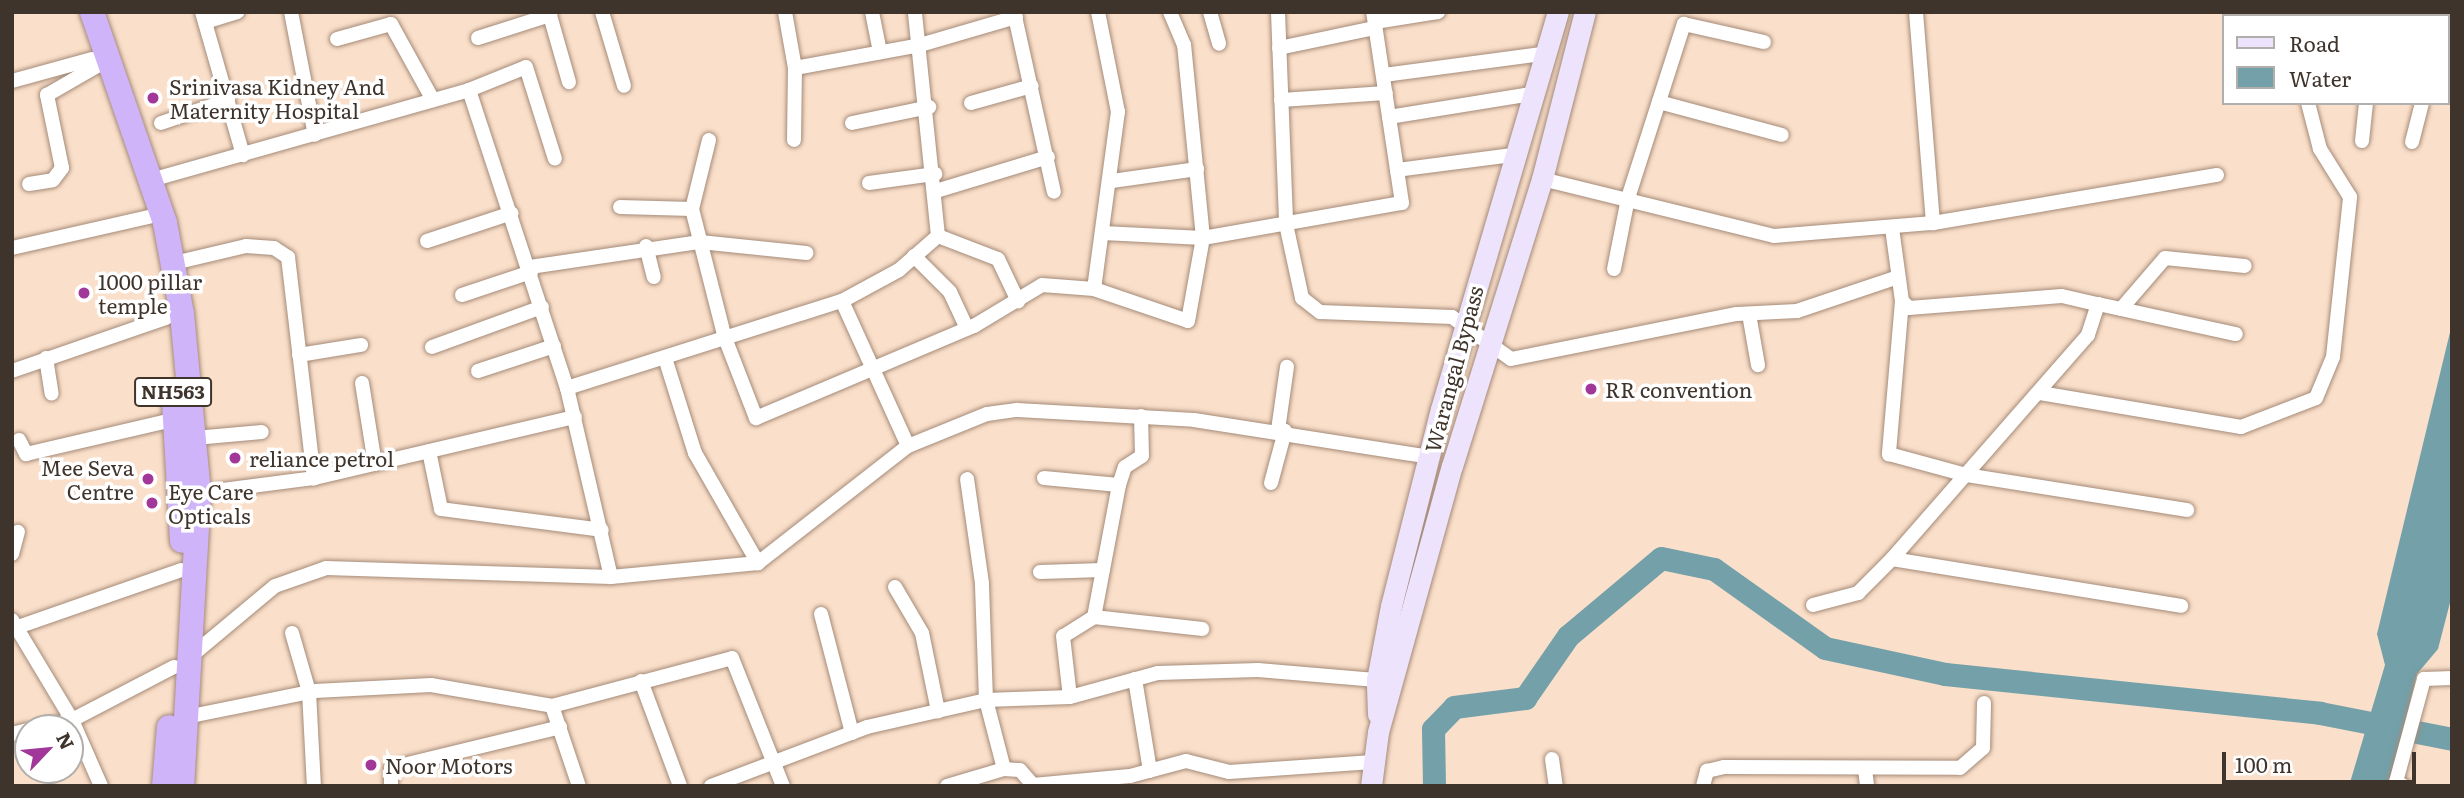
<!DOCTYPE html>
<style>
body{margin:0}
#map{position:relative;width:2464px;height:798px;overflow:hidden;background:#fadfca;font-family:Literata,serif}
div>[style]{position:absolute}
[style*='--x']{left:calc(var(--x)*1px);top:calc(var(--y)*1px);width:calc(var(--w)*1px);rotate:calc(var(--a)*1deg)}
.water>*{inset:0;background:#73a0a9}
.river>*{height:23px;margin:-11.5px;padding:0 11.5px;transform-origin:11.5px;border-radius:11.5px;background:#73a0a9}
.roads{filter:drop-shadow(0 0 2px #a48b78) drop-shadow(0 0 2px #a48b78)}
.minor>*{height:14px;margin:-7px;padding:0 7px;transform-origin:7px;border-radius:7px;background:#fff}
.secondary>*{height:21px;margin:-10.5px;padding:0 10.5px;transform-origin:10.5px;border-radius:10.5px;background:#ede3fd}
.trunk>*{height:24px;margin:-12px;padding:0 12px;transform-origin:12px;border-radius:12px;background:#d0b4fa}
.dots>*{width:19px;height:19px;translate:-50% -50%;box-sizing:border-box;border:4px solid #fff;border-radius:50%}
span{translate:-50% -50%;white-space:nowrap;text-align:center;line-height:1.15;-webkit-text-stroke:7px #fff;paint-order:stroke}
.shield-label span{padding:2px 5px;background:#fff;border:2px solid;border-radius:5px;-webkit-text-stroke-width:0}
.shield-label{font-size:19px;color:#3f342c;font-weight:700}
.poi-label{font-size:21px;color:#3f342c}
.left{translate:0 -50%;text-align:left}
.right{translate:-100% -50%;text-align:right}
.street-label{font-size:21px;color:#3f342c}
.frame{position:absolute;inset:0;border:14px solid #3f342c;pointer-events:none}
.legend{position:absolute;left:2222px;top:14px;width:228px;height:91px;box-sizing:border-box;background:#fff;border:2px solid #b2aeab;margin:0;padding:9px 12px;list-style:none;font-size:21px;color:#3f342c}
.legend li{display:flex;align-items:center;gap:14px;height:35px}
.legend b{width:35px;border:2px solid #b2aeab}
.north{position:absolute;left:14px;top:714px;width:70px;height:70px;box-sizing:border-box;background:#fff;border:2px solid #b2aeab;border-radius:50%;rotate:64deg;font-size:19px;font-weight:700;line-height:28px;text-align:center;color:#3f342c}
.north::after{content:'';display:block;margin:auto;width:24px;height:32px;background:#a13899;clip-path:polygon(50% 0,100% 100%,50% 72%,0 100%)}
.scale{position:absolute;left:2222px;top:752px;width:194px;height:32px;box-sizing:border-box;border:4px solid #3f342c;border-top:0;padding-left:9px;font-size:21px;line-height:24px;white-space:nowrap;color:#3f342c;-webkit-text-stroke:5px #fff;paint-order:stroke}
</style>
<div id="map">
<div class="water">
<i style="clip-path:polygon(2452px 324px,2452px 595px,2438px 649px,2417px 674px,2389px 786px,2349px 786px,2385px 665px,2377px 634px)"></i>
</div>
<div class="river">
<i style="--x:1434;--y:786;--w:57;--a:-91"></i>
<i style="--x:1433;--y:729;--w:30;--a:-46"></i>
<i style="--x:1454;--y:707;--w:72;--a:-7.2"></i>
<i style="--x:1525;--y:698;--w:75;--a:-55.3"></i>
<i style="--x:1568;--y:636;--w:121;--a:-40"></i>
<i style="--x:1661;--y:558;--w:54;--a:11.7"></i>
<i style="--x:1714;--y:569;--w:136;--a:35.4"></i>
<i style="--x:1825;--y:648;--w:123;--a:12.2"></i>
<i style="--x:1945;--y:674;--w:377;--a:5.9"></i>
<i style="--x:2320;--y:713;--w:135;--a:11.1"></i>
</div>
<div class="roads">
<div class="minor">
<i style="--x:202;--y:12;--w:149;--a:74"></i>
<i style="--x:291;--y:12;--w:125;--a:79"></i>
<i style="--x:549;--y:12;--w:73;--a:74.1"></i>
<i style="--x:602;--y:12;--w:77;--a:73.4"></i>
<i style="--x:785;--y:12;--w:57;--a:79.9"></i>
<i style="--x:795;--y:68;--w:72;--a:90.8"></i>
<i style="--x:872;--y:12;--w:41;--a:78.7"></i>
<i style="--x:1014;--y:12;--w:184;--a:77.5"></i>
<i style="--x:1210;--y:12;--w:33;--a:74"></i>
<i style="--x:1278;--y:12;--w:212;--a:87.8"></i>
<i style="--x:1286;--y:224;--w:76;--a:77.8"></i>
<i style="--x:1302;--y:298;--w:23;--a:38"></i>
<i style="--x:1320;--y:312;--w:132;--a:2.2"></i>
<i style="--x:1452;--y:317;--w:72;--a:35.4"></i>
<i style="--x:1511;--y:359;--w:230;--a:-11.3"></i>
<i style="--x:1737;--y:314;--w:60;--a:-2.9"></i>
<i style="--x:1797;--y:311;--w:107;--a:-18.6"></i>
<i style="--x:1916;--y:12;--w:212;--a:85.4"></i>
<i style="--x:2285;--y:12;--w:4;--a:90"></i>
<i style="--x:2367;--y:12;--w:4;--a:76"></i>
<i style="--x:2446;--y:16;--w:4;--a:-76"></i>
<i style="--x:205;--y:22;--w:34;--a:-17"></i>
<i style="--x:1375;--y:22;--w:64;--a:-9"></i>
<i style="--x:478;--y:38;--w:76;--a:-17.7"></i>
<i style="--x:337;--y:39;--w:56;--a:-15.5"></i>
<i style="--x:391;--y:24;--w:87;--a:61.1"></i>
<i style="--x:1279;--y:48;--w:98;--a:-11.8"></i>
<i style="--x:795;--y:68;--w:127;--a:-10.4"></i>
<i style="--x:920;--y:45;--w:100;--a:-16.3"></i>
<i style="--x:1384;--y:75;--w:159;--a:-7.6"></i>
<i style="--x:12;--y:81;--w:83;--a:-15.4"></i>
<i style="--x:469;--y:90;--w:314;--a:71.8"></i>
<i style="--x:567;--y:388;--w:194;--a:76.9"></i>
<i style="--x:1281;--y:100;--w:105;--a:-3.8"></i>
<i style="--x:1659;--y:102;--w:127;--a:15"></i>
<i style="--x:971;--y:103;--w:63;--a:-15.6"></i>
<i style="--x:1389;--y:117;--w:144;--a:-9.2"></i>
<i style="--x:161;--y:123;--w:71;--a:-18.9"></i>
<i style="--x:852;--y:123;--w:79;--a:-11.7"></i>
<i style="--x:709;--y:140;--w:71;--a:103.8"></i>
<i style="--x:692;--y:209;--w:133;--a:75.7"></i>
<i style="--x:725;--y:338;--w:86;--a:68.8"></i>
<i style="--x:756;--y:418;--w:237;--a:-22.9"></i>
<i style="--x:974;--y:326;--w:79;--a:-31.1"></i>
<i style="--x:1042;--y:285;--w:52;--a:4.4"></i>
<i style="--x:1094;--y:289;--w:99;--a:18.8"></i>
<i style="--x:1188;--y:321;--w:84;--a:-79.8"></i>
<i style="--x:1203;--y:238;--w:194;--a:-95.6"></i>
<i style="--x:1184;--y:45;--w:36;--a:-113"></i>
<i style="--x:2362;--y:141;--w:38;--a:-84"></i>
<i style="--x:2412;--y:142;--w:40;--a:-75.6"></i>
<i style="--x:1397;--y:170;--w:117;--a:-7.4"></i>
<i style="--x:1542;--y:179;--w:239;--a:13.8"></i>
<i style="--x:1774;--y:236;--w:160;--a:-4.7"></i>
<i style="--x:1933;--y:223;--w:288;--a:-9.6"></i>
<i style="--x:151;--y:180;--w:330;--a:-15.8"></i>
<i style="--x:469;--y:90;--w:61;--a:-22"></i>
<i style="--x:526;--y:67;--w:96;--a:72.5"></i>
<i style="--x:1112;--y:181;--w:86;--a:-8"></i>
<i style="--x:869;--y:183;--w:67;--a:-7.8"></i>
<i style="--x:29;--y:184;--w:24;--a:-9"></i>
<i style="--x:53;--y:180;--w:15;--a:-53"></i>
<i style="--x:62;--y:168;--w:75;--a:-101.6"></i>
<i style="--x:47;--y:95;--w:58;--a:-30.1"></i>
<i style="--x:936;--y:191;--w:117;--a:-16.9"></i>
<i style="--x:620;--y:207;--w:72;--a:1.6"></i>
<i style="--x:1892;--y:228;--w:74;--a:82.2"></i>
<i style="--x:1902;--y:301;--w:10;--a:45"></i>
<i style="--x:1909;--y:308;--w:153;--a:-4.5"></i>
<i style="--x:2062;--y:296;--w:37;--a:13"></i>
<i style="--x:2098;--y:304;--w:33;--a:108"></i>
<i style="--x:2088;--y:335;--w:298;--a:131.2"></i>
<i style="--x:1892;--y:559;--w:293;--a:9.2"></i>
<i style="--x:1103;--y:233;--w:100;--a:2.9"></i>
<i style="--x:1203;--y:238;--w:202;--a:-10"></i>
<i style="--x:1402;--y:203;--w:193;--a:-98.6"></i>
<i style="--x:938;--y:236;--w:64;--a:21"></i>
<i style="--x:998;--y:259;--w:47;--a:64.5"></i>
<i style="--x:427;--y:241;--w:89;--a:-18.2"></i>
<i style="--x:646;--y:246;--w:32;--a:76"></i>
<i style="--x:12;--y:248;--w:140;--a:-12.8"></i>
<i style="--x:914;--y:256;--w:51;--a:45"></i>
<i style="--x:950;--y:292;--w:40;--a:65"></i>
<i style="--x:174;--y:263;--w:74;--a:-13.3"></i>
<i style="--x:246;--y:246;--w:28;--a:4"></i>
<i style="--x:274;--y:248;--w:17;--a:33"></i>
<i style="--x:288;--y:257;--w:223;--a:83.3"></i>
<i style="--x:530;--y:267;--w:172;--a:-8.4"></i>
<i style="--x:700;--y:242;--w:107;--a:5.9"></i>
<i style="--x:1614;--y:269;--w:72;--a:-78.8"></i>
<i style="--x:1628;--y:198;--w:183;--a:-72.2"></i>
<i style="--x:1684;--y:24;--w:82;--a:12.7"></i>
<i style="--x:1094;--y:289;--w:179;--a:-82.3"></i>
<i style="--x:1118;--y:112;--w:102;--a:-101.3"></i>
<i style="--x:462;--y:295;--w:73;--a:-18.4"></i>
<i style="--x:842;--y:301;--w:159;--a:65.5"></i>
<i style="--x:1902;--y:301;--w:154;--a:94.9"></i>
<i style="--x:1889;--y:454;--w:80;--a:15.3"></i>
<i style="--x:1966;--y:475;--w:224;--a:9"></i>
<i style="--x:2098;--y:304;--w:141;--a:12.3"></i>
<i style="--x:2121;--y:309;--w:67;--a:-49.2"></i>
<i style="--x:2165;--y:258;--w:80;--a:5.7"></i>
<i style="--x:1749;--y:314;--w:52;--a:80"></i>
<i style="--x:432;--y:347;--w:117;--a:-20"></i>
<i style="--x:299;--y:355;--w:63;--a:-9.2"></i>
<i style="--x:46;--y:358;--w:36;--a:81"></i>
<i style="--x:665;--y:358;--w:100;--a:72.5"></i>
<i style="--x:695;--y:453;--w:127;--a:60.2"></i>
<i style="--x:12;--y:371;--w:163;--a:-19"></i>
<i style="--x:478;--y:371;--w:80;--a:-18.2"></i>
<i style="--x:362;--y:383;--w:82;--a:80.9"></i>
<i style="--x:567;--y:388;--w:288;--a:-17.6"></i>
<i style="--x:842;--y:301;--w:65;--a:-28.5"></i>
<i style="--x:899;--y:270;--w:52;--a:-41.1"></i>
<i style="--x:938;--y:236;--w:225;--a:-95.9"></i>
<i style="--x:2040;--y:393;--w:204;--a:9.6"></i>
<i style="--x:2241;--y:427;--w:80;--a:-21.1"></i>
<i style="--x:2316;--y:398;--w:44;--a:-67.5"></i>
<i style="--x:2333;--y:357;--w:161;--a:-83.9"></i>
<i style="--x:2350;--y:197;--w:57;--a:-122"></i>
<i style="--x:2320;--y:149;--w:48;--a:-104.6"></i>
<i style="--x:1278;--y:430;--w:64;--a:-81.9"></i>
<i style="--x:195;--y:438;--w:67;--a:-5.1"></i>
<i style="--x:19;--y:440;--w:16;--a:63"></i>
<i style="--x:26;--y:454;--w:154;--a:-13.1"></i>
<i style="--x:429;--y:451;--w:59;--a:78.3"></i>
<i style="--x:441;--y:509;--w:162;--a:7.4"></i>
<i style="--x:1044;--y:478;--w:75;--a:5.3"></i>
<i style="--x:1119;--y:485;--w:134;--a:100.7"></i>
<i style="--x:1094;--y:617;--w:36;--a:148"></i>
<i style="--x:1063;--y:636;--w:61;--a:83.5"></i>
<i style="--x:1271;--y:483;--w:54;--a:-74.9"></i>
<i style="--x:1119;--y:485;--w:19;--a:-72"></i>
<i style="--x:1125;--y:467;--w:20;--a:-33"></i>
<i style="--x:1142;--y:456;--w:40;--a:-91.4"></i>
<i style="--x:199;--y:493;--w:116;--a:-7.4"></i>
<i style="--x:314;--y:478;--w:268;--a:-13.2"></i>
<i style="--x:12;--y:554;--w:23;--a:-75"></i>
<i style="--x:1040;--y:572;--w:63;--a:-1.8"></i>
<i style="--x:895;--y:587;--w:53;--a:59.6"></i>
<i style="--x:922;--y:633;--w:80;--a:78.4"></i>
<i style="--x:1813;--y:605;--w:47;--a:-14.9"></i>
<i style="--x:1858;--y:593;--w:48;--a:-45"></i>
<i style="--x:821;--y:614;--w:123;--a:75.4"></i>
<i style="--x:1094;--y:617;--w:109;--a:6.3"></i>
<i style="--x:12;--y:620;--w:117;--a:59"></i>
<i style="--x:72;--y:720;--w:72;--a:66.3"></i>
<i style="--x:12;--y:629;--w:179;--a:-19.2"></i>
<i style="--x:292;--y:633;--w:61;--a:73.9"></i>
<i style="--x:309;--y:692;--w:94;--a:87"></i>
<i style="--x:191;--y:656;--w:109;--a:-39.8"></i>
<i style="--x:275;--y:586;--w:54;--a:-19.4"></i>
<i style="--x:326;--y:568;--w:285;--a:1.8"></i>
<i style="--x:611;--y:577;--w:148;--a:-5.4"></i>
<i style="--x:758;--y:563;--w:190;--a:-38"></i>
<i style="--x:908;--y:446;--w:85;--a:-22.1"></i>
<i style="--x:987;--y:414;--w:30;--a:-8"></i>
<i style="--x:1017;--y:410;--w:177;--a:3.2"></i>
<i style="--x:1194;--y:420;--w:239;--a:8.9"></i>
<i style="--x:1135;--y:679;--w:93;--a:80.7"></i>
<i style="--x:641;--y:681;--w:112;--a:69.6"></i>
<i style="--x:552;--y:706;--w:84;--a:71.4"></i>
<i style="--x:186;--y:717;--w:132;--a:-11.4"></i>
<i style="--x:315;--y:691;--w:116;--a:-3"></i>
<i style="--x:431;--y:685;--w:123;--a:9.8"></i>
<i style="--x:552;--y:706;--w:186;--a:-14.9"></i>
<i style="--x:732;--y:658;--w:138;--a:68.3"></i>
<i style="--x:38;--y:728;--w:35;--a:-13"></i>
<i style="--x:72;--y:720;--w:115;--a:-27.5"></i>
<i style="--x:12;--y:734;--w:16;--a:-14"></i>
<i style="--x:1552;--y:759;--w:27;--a:82"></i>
<i style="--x:1004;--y:769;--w:16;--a:4"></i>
<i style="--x:1020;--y:770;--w:20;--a:49"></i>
<i style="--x:1033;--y:785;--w:97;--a:-5.3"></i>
<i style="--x:1130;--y:776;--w:58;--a:-15"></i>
<i style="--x:1186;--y:761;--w:44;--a:14.3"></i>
<i style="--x:1229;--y:772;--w:144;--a:-4"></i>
<i style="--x:1865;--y:769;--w:17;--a:83"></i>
<i style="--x:391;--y:786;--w:18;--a:-90"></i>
<i style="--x:391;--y:768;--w:174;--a:-13.6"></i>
<i style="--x:711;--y:786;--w:167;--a:-20.7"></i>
<i style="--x:867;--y:727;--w:122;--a:-12.8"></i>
<i style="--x:986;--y:700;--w:84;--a:-2"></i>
<i style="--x:1070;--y:697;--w:91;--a:-15.3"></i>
<i style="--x:1158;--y:673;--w:100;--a:-1.7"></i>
<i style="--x:1258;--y:670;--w:119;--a:4.8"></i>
<i style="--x:947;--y:786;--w:59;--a:-16.6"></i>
<i style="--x:1004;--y:769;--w:71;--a:-104.6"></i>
<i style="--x:986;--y:700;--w:117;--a:-92"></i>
<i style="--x:982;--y:583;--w:105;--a:-98.2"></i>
<i style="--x:1703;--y:786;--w:16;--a:-75"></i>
<i style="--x:1707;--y:771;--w:17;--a:-13"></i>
<i style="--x:1724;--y:767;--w:236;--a:0.2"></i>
<i style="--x:1960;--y:768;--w:30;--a:-41"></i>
<i style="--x:1983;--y:748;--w:45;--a:-88.7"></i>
<i style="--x:2404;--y:786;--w:9;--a:-153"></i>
<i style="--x:2396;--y:782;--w:107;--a:-74.8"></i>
<i style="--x:2424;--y:679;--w:28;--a:-2"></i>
</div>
<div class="secondary">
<i style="--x:1378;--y:714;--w:34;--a:-92"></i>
<i style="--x:1377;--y:680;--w:75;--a:-79.3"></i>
<i style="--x:1391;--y:606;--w:203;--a:-75.8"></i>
<i style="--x:1441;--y:409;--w:414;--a:-73.6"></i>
<i style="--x:1371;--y:786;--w:54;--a:-82.6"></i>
<i style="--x:1378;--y:732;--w:276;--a:-74.5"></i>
<i style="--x:1452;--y:466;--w:301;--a:-72.6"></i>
<i style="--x:1542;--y:179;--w:172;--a:-75.6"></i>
</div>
<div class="trunk">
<i style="--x:92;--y:12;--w:223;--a:70.9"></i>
<i style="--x:165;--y:223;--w:93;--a:79.4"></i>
<i style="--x:182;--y:314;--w:180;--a:84.6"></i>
<i style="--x:199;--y:493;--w:293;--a:93.3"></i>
<i style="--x:174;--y:402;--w:139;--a:86.7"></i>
<i style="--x:164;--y:786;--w:59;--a:-85.2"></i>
</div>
</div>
<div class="dots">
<i style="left:153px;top:98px;background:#a13899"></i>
<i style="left:84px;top:293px;background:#a13899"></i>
<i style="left:1591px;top:389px;background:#a13899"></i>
<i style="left:235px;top:458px;background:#a13899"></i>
<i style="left:148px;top:479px;background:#a13899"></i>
<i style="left:152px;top:503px;background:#a13899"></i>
<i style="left:371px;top:765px;background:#a13899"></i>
</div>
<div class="shield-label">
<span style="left:173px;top:392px">NH563</span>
</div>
<div class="poi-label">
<span class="left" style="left:169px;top:98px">Srinivasa Kidney And<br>Maternity Hospital</span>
<span class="left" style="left:98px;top:293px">1000 pillar<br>temple</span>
<span class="left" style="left:1605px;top:389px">RR convention</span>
<span class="left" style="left:249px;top:458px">reliance petrol</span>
<span class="right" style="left:134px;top:479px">Mee Seva<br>Centre</span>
<span class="left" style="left:168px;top:503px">Eye Care<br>Opticals</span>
<span class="left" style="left:385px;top:765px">Noor Motors</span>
</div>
<div class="street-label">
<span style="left:1453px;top:369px;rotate:-75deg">Warangal Bypass</span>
</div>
<div class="frame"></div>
<ul class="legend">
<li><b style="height:9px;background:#ede3fd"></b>Road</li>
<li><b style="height:19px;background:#73a0a9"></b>Water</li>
</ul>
<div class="north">N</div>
<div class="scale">100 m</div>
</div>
